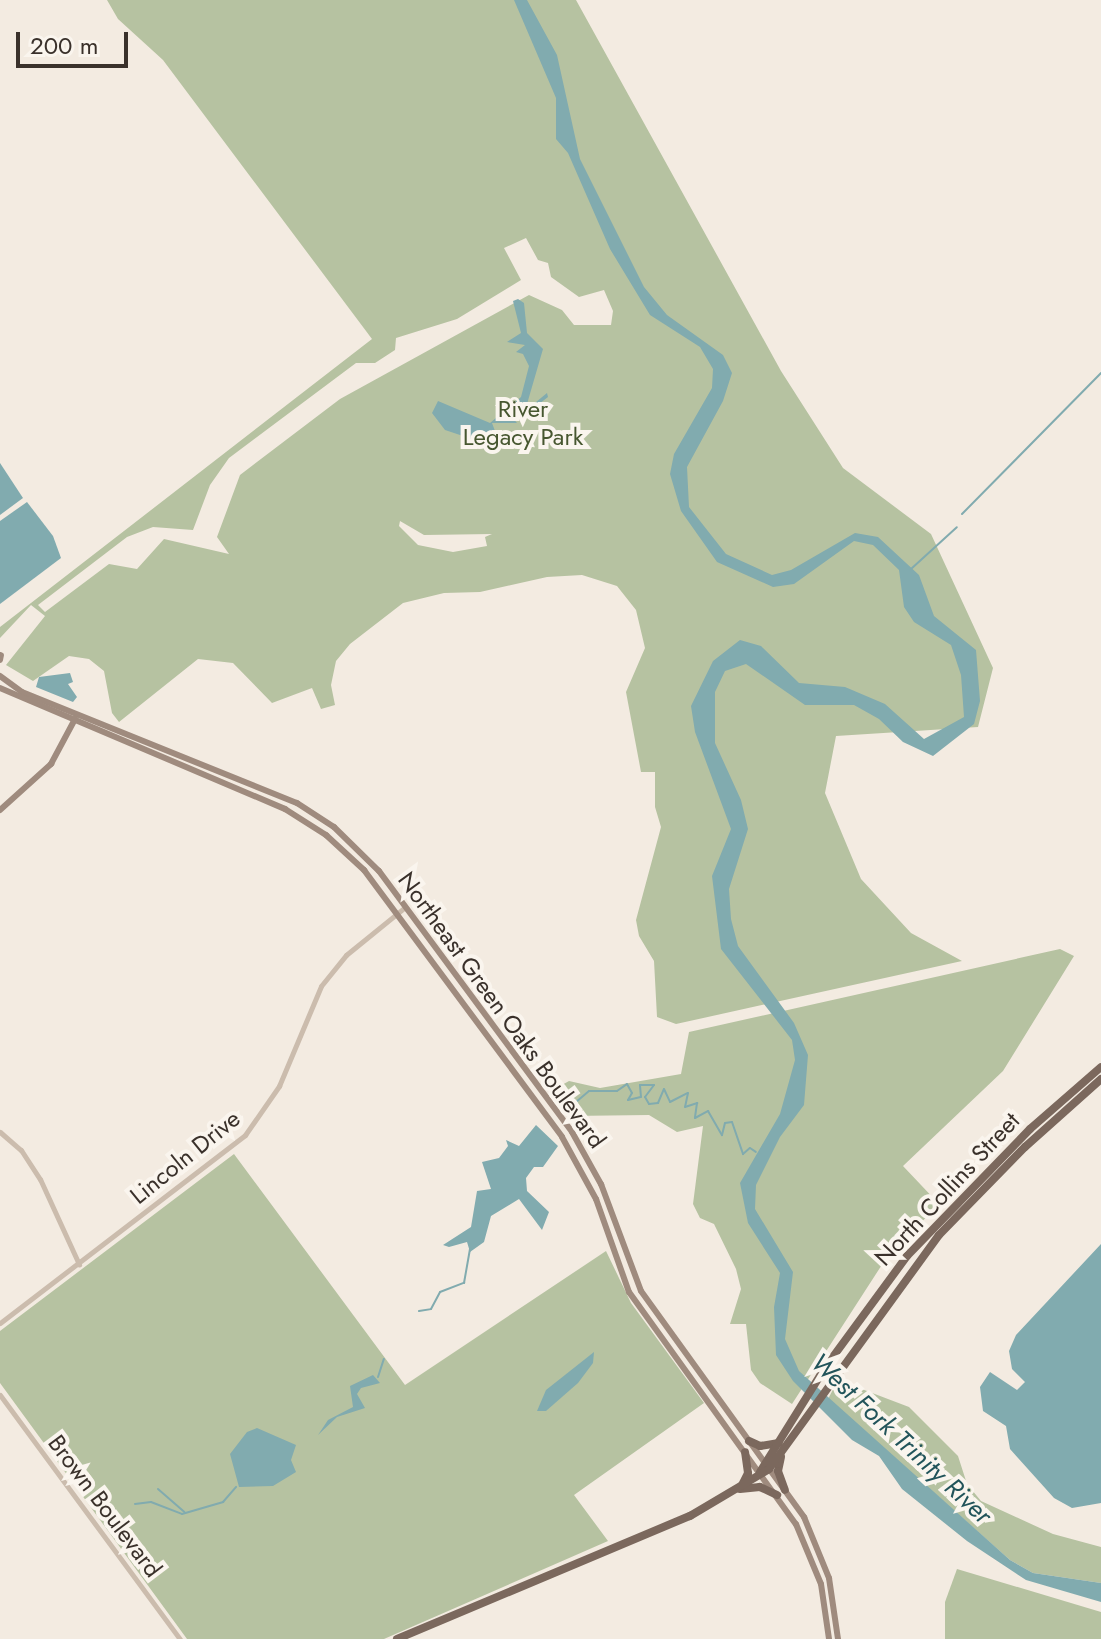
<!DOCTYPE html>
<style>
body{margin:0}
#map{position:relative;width:1101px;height:1639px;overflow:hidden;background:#f3ebe1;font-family:Jost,sans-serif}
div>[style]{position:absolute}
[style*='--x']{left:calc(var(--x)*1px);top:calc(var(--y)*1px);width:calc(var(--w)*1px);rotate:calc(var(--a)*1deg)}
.green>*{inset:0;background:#b6c2a1}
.water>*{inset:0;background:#81abaf}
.stream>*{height:2px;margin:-1px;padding:0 1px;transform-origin:1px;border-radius:1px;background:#81abaf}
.tertiary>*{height:5px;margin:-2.5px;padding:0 2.5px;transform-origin:2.5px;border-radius:2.5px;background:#cbbcad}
.secondary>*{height:6px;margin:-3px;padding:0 3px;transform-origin:3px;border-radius:3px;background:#9f8b7e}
.primary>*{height:8px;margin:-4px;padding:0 4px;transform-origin:4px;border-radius:4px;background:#7b685d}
span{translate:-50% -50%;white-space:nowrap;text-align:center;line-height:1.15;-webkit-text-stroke:8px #faf5ee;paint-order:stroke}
.park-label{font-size:24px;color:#475730}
.street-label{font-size:24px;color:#3a312b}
.water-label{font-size:26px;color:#22545a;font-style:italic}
.scale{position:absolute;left:16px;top:32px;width:112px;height:36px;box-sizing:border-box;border:4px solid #3a312b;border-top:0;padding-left:10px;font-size:24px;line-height:28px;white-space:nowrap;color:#3a312b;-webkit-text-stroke:6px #faf5ee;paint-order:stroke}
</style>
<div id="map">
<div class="green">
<i style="clip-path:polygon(evenodd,107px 0,576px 0,781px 371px,843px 468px,931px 534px,993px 668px,978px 727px,836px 736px,825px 793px,861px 879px,911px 933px,962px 961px,676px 1024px,657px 1017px,654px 961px,639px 936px,636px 920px,661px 827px,655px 807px,655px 772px,641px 772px,626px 692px,645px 648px,636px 610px,617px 586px,582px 575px,547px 577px,480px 592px,444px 593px,403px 603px,350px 644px,336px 661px,331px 685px,335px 705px,321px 709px,312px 688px,272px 703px,233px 663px,198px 659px,119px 722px,112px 713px,104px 671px,89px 659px,69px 656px,33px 681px,6px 665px,45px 616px,31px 605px,0 638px,0 627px,372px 339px,163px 60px,118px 19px,107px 0,526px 238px,538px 260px,548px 263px,551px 277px,579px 297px,604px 290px,613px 311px,611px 325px,574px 325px,562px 310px,529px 295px,340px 399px,240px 475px,217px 537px,229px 554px,164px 539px,137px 569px,109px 564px,45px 612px,38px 605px,127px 537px,153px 527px,193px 530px,210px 485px,229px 458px,356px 363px,375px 363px,395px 350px,396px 338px,457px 319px,521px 280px,504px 248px,526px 238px,107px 0,400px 521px,424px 535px,492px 534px,485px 537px,487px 546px,453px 552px,418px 545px,399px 526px,400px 521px)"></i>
<i style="clip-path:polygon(1060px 949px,1074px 956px,1003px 1071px,903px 1166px,939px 1204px,885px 1260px,792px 1404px,760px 1383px,751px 1370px,746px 1324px,730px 1324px,741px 1289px,736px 1269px,714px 1224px,700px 1218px,693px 1204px,703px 1126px,677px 1132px,649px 1115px,569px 1116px,553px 1090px,569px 1081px,600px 1088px,681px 1074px,689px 1032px)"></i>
<i style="clip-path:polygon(234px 1154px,405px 1385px,606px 1251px,631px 1303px,704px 1403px,574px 1495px,608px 1541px,384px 1639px,187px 1639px,0 1383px,0 1331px)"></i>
<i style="clip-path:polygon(838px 1380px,909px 1407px,958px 1456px,967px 1484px,981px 1501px,1053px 1534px,1101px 1547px,1101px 1583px,1033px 1573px,1010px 1560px,828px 1399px)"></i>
<i style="clip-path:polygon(957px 1569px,1101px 1612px,1101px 1639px,945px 1639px,945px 1602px)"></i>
</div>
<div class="water">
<i style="clip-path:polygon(514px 0,527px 0,557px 55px,580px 159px,644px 287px,667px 315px,723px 355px,732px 373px,723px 401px,687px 467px,689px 507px,726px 554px,772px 575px,791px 570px,855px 533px,878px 537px,919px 575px,934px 616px,976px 650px,980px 701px,974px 724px,933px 756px,903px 742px,879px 719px,854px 705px,805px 705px,746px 664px,725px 671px,715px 692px,715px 743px,741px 800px,748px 829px,729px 889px,731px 919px,738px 946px,794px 1023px,808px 1055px,804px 1105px,780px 1137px,756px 1185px,755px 1209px,793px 1272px,785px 1339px,799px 1371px,1010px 1560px,1033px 1573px,1101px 1583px,1101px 1602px,1026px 1580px,967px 1541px,902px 1489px,879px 1456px,852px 1440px,793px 1381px,776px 1355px,774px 1307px,780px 1273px,748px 1223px,740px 1183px,780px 1114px,795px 1060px,792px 1040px,721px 949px,712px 876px,731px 829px,695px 732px,691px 706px,713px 661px,740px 640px,761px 646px,799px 683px,845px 687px,885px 704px,924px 739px,964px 717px,961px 675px,951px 645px,914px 622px,904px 607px,899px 570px,873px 545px,854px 541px,794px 584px,773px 587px,717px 562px,681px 511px,670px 474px,674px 454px,712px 388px,713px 369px,700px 347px,650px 315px,610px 249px,568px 153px,556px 139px,556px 98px)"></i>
<i style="clip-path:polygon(518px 299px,524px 303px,527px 333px,543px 349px,527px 404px,530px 407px,547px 393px,548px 397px,530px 411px,522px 408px,524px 417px,520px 411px,511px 416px,517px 423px,492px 423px,498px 439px,484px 443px,445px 430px,432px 413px,438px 401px,490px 423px,521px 397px,529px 366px,523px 354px,516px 352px,525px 345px,507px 342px,521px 333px,513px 301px)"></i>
<i style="clip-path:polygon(0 463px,23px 498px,0 515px)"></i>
<i style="clip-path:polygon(27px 502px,53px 536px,61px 558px,0 604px,0 521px)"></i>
<i style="clip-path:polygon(70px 673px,73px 682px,68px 684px,77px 697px,73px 702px,36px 687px,39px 677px)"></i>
<i style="clip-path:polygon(536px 1125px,558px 1146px,543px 1167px,534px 1167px,526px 1178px,527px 1191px,549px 1212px,542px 1230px,519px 1199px,491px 1216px,484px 1242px,470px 1252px,467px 1242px,449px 1247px,443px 1245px,471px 1227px,477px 1191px,491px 1189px,482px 1162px,499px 1158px,508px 1146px,506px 1140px,519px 1146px)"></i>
<i style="clip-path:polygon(1101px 1244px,1101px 1503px,1072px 1508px,1054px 1498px,1010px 1449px,1006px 1426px,983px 1411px,980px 1387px,990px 1372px,1017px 1390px,1025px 1382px,1012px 1369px,1009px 1351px,1016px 1335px)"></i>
<i style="clip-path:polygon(594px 1352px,593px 1363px,578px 1383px,546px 1411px,537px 1411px,546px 1390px)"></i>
<i style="clip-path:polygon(373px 1375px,380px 1383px,361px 1388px,357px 1394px,365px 1408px,337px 1417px,318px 1435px,328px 1420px,353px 1407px,350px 1386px)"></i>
<i style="clip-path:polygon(257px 1428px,296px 1445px,291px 1460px,296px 1472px,273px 1486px,239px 1487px,230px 1454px,247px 1432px)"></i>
</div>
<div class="stream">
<i style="--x:962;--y:514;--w:198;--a:-45.4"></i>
<i style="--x:911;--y:569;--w:62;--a:-42.4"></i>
<i style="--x:576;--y:1102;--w:17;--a:-40"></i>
<i style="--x:589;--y:1091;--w:28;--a:0"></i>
<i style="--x:617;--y:1091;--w:12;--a:-35"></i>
<i style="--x:627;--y:1084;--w:10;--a:61"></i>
<i style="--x:632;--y:1093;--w:8;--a:120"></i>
<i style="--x:628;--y:1100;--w:13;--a:-13"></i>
<i style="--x:641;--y:1097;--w:12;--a:-95"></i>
<i style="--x:640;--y:1085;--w:14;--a:0"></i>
<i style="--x:654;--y:1085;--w:15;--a:127"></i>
<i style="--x:645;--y:1097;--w:8;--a:60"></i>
<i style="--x:649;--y:1104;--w:9;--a:-6"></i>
<i style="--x:658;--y:1103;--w:15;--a:-67"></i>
<i style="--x:664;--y:1089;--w:14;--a:65"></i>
<i style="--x:670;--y:1102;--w:20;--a:-27"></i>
<i style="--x:688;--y:1093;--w:14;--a:102"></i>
<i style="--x:685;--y:1107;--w:13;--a:-18"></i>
<i style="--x:697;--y:1103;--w:15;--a:98"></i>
<i style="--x:695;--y:1118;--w:15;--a:-28"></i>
<i style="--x:708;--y:1111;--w:28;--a:60"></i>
<i style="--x:722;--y:1135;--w:12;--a:-76"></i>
<i style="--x:725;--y:1123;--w:7;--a:-8"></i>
<i style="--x:732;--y:1122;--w:34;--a:71"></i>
<i style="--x:743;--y:1154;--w:9;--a:-41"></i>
<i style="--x:750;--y:1148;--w:7;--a:34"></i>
<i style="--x:419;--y:1311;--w:12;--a:-9"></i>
<i style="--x:431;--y:1309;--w:19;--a:-62"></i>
<i style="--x:440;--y:1292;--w:26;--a:-21"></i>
<i style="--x:464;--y:1283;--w:35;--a:-80"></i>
<i style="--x:378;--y:1377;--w:19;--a:-72"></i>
<i style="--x:158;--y:1489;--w:35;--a:41"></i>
<i style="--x:135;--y:1504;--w:16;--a:-7"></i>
<i style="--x:151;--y:1502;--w:33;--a:21"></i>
<i style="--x:182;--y:1514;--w:43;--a:-16.3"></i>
<i style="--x:223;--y:1502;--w:20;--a:-49"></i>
</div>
<div class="tertiary">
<i style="--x:0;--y:1132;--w:28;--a:41"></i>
<i style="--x:21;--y:1150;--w:35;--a:57"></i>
<i style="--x:40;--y:1179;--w:94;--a:65.4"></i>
<i style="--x:0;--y:1323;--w:309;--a:-37.5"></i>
<i style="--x:245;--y:1135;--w:60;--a:-55.2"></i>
<i style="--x:279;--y:1086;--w:108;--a:-67.2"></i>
<i style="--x:321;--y:986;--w:40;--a:-51"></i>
<i style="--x:346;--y:955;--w:76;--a:-39.1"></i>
<i style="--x:0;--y:1395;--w:303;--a:53.6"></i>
</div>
<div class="secondary">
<i style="--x:0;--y:660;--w:5;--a:-79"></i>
<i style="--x:0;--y:676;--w:27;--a:36"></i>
<i style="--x:22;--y:692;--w:297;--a:22"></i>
<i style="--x:297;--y:803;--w:44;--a:33"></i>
<i style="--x:334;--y:827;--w:63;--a:44.4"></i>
<i style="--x:379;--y:871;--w:325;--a:53.5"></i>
<i style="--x:572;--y:1132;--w:60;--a:60.9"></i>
<i style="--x:601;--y:1184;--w:114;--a:69.5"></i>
<i style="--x:641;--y:1291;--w:279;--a:54.2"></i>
<i style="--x:804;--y:1517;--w:66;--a:67.7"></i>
<i style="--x:829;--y:1578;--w:62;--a:81.6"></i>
<i style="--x:0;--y:688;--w:310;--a:23"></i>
<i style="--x:285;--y:809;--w:49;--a:32.4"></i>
<i style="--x:326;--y:835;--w:52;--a:42.6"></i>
<i style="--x:364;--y:870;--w:332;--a:53.4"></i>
<i style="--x:562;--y:1137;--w:71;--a:61.3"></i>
<i style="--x:596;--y:1199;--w:99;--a:70.5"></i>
<i style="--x:629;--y:1292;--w:286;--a:54.3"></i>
<i style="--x:796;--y:1524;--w:65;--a:67.4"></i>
<i style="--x:821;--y:1584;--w:56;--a:81.7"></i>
<i style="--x:0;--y:810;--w:69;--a:-42"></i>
<i style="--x:51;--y:764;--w:51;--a:-61.9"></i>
</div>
<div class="primary">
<i style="--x:749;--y:1441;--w:12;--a:24"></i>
<i style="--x:760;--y:1446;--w:19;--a:-9"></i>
<i style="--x:781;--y:1457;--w:14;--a:102"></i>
<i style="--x:778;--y:1471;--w:20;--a:70"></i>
<i style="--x:760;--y:1472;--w:121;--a:-58.1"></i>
<i style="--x:824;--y:1369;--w:140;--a:-53.7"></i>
<i style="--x:907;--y:1256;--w:177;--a:-45.9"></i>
<i style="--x:1030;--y:1129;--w:94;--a:-41.1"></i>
<i style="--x:742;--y:1485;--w:13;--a:-63"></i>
<i style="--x:748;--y:1473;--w:21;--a:-98"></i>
<i style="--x:740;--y:1489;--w:20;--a:-6"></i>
<i style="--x:760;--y:1487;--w:19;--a:25"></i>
<i style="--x:397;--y:1639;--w:318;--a:-22.8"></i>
<i style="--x:690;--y:1516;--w:92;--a:-30.7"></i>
<i style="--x:769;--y:1469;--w:289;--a:-54"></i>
<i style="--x:939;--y:1235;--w:123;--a:-45.7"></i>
<i style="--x:1025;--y:1147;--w:102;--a:-41.8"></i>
</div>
<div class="park-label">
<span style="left:523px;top:423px">River<br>Legacy Park</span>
</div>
<div class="street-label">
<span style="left:502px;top:1010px;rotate:54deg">Northeast Green Oaks Boulevard</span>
<span style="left:185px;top:1157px;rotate:-39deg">Lincoln Drive</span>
<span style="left:947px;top:1189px;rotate:-47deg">North Collins Street</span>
<span style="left:105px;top:1506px;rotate:53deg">Brown Boulevard</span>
</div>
<div class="water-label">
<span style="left:901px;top:1439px;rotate:43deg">West Fork Trinity River</span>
</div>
<div class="scale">200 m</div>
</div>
